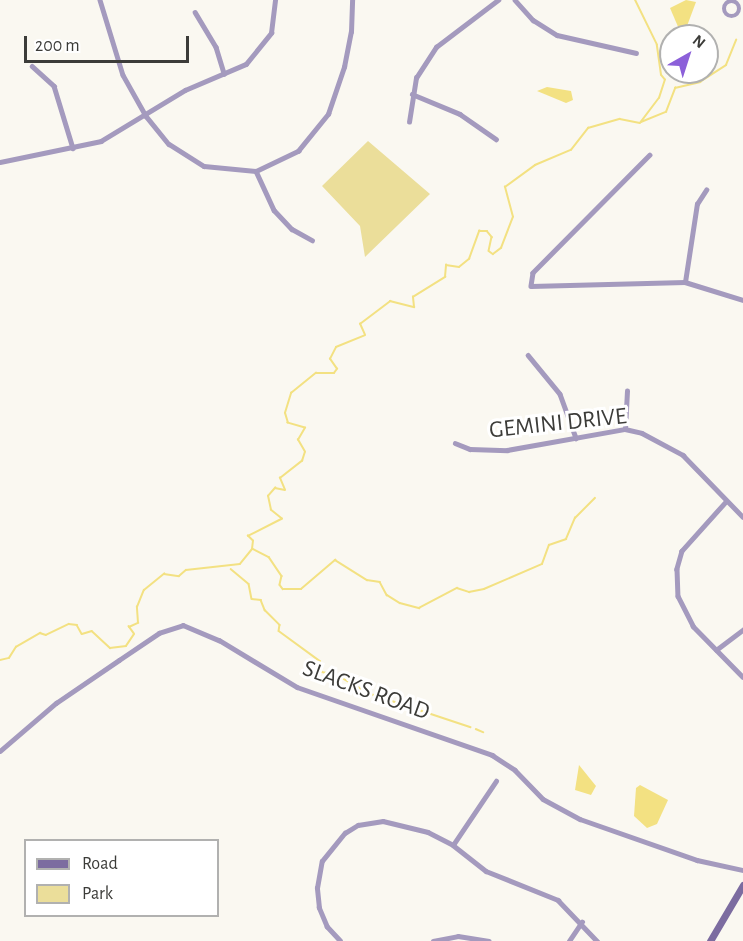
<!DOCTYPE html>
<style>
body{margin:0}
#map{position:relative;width:743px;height:941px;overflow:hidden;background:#faf8f1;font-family:"Alegreya Sans",sans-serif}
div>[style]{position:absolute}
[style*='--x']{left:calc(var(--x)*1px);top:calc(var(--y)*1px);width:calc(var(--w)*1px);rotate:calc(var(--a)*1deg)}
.green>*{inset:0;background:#ebde9a}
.water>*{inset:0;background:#f3e182}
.stream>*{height:1.5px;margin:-0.75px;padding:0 0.75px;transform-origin:0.75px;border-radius:0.75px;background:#f3e182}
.street>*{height:4.5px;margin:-2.25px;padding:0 2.25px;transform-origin:2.25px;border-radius:2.25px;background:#a49abe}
.street>.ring{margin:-2.25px;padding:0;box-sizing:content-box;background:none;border:4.5px solid #a49abe;border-radius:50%}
.secondary>*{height:7px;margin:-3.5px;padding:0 3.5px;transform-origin:3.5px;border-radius:3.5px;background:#7c6ca0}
span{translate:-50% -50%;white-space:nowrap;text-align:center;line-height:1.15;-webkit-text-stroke:6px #fff;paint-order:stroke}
.street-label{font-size:24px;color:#3c3c39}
.legend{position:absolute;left:24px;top:839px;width:195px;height:78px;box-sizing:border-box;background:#fff;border:2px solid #b1b1b0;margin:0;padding:8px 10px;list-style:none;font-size:18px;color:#3c3c39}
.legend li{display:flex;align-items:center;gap:12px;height:30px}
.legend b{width:30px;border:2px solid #b1b1b0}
.north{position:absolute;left:659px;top:24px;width:60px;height:60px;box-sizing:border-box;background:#fff;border:2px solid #b1b1b0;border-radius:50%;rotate:39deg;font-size:16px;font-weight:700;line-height:24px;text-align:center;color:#3c3c39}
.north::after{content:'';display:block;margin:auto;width:21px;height:27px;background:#8c60d9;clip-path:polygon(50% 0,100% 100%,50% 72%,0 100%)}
.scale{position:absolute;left:24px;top:36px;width:165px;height:27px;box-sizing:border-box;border:3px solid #3c3c39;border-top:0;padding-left:8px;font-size:18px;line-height:21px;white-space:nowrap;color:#3c3c39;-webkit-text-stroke:4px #fff;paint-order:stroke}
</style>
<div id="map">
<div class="green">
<i style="clip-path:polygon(368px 141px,430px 194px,365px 257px,360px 226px,322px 186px)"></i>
</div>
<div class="water">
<i style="clip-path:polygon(686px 0,696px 2px,687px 26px,679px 29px,670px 8px)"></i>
<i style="clip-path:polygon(547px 87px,571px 91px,573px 100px,566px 103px,537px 91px)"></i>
<i style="clip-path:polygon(579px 765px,596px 786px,591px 795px,575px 790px)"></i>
<i style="clip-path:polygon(640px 785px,668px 800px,657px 824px,647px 828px,634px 816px,636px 788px)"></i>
</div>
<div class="stream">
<i style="--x:641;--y:122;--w:27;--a:-22"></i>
<i style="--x:666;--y:112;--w:26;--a:-69"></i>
<i style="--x:675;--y:88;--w:26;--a:-13"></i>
<i style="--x:700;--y:82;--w:31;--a:-33"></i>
<i style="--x:726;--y:65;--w:27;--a:-68"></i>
<i style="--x:253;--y:549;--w:18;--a:27"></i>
<i style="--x:269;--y:557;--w:23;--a:56"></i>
<i style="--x:282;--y:576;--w:9;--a:103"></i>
<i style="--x:280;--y:585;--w:5;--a:53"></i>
<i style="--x:283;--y:589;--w:18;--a:0"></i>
<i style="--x:301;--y:589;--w:45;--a:-40.5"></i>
<i style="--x:335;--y:560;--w:38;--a:32"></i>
<i style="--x:367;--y:580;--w:13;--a:9"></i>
<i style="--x:380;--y:582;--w:15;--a:62"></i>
<i style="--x:387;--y:595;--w:15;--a:32"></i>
<i style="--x:400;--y:603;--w:20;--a:15"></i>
<i style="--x:419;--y:608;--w:43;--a:-27.8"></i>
<i style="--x:457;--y:588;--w:13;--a:18"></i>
<i style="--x:469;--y:592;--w:15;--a:-11"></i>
<i style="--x:484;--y:589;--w:63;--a:-23.3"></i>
<i style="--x:542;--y:564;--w:20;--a:-70"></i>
<i style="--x:549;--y:545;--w:18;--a:-19"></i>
<i style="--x:566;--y:539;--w:23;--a:-67"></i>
<i style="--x:575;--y:518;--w:28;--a:-45"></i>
<i style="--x:231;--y:569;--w:23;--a:40"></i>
<i style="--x:249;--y:584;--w:15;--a:79"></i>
<i style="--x:252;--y:599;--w:9;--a:6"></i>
<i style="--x:261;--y:600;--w:11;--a:68"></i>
<i style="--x:265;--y:610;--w:21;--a:45"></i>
<i style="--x:280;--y:625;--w:6;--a:99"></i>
<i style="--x:279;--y:631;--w:51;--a:36.2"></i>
<i style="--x:320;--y:661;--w:11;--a:80"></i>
<i style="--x:322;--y:672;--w:15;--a:11"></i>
<i style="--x:337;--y:675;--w:36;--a:30"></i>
<i style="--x:368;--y:693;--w:108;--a:18.4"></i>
<i style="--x:0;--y:660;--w:9;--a:-13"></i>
<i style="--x:9;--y:658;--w:13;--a:-58"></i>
<i style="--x:16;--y:647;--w:28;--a:-30"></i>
<i style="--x:40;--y:633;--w:6;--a:18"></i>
<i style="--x:46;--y:635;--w:25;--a:-26"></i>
<i style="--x:69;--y:624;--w:8;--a:7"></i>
<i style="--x:77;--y:625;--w:10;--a:61"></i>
<i style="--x:82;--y:634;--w:10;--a:-17"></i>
<i style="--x:92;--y:631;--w:25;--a:43"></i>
<i style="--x:110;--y:648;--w:16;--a:-7"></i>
<i style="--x:126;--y:646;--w:14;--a:-56"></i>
<i style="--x:134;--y:634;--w:9;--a:-126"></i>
<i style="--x:129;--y:627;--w:10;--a:-24"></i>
<i style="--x:138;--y:623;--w:16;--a:-94"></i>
<i style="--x:137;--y:607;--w:18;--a:-68"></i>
<i style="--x:144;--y:590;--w:26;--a:-39"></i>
<i style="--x:164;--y:574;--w:15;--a:8"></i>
<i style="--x:179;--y:576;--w:9;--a:-41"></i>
<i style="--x:186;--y:570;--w:54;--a:-6.3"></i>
<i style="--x:240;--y:564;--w:19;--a:-51"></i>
<i style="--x:252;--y:549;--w:8;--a:-83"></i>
<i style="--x:253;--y:541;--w:7;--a:-135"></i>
<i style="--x:248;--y:536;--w:38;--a:-27"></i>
<i style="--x:282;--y:519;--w:14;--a:-141"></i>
<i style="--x:271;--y:510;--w:14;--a:-102"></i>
<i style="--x:268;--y:496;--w:11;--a:-49"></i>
<i style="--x:275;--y:488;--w:10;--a:11"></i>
<i style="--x:285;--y:490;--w:13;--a:-113"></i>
<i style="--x:280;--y:478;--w:28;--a:-38"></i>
<i style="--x:302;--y:461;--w:9;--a:-72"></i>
<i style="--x:305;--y:452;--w:14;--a:-120"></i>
<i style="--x:298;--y:440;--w:14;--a:-60"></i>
<i style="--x:305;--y:428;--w:18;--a:-164"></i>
<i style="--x:288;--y:423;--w:10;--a:-107"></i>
<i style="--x:285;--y:413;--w:21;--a:-73"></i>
<i style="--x:291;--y:393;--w:32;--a:-39"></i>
<i style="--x:316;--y:373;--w:18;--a:0"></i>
<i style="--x:334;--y:373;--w:5;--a:-53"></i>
<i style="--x:337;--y:369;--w:12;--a:-125"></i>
<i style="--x:330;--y:359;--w:13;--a:-63"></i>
<i style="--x:336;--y:347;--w:31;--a:-22"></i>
<i style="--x:365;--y:335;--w:12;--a:-114"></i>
<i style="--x:360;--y:324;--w:38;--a:-37"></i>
<i style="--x:390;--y:301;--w:25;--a:14"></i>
<i style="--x:414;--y:307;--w:10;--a:-96"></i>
<i style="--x:413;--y:297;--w:38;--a:-32"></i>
<i style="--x:445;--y:277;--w:12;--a:-85"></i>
<i style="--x:446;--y:265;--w:13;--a:9"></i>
<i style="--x:459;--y:267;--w:13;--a:-39"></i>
<i style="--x:469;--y:259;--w:30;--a:-70"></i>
<i style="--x:479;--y:231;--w:8;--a:0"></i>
<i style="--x:487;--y:231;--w:8;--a:50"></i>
<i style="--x:492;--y:237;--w:14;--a:102"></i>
<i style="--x:489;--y:251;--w:5;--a:37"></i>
<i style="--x:493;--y:254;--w:10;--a:-37"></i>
<i style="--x:501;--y:248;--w:33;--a:-69"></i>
<i style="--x:513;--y:217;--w:31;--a:-105"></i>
<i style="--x:505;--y:187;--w:37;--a:-36"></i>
<i style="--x:535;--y:165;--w:39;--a:-23"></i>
<i style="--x:571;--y:150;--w:28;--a:-52"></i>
<i style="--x:588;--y:128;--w:33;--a:-16"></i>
<i style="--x:620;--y:119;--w:20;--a:11"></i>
<i style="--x:640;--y:123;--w:31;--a:-53"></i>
<i style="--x:659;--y:98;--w:19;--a:-72"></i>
<i style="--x:665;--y:80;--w:6;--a:-129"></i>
<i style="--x:661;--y:75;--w:30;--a:-98"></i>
<i style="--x:657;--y:45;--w:50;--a:-116.1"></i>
<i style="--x:476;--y:729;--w:8;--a:23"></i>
</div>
<div class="street">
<i style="--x:100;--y:0;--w:78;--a:73"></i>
<i style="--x:123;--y:75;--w:47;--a:60.7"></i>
<i style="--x:146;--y:116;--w:36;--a:51"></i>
<i style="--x:169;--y:144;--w:41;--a:32.2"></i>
<i style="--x:204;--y:166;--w:52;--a:5.5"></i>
<i style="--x:256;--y:171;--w:47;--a:-25.5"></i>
<i style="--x:298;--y:151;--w:48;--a:-51"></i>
<i style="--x:328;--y:114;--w:50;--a:-71.2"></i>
<i style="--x:344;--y:67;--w:36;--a:-79"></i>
<i style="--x:351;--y:32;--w:32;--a:-88"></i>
<i style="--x:515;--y:0;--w:27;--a:48"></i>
<i style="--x:533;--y:20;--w:28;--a:32"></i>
<i style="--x:557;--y:35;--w:81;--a:12.8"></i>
<i class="ring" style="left:724px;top:1px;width:11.5px;height:11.5px"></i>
<i style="--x:195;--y:12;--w:41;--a:59"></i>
<i style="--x:216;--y:47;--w:28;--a:73"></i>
<i style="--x:32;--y:66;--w:30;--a:42"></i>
<i style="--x:54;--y:86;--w:65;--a:73"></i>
<i style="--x:412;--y:94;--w:52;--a:22.6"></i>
<i style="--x:460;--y:114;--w:44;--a:34.8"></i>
<i style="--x:409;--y:122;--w:45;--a:-81"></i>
<i style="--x:416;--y:78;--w:37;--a:-57"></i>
<i style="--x:436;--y:47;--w:78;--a:-37.2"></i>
<i style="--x:650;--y:155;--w:166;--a:134.8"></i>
<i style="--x:533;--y:273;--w:13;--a:99"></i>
<i style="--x:531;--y:286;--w:154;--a:-1.5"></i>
<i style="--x:685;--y:282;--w:61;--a:17.2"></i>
<i style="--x:0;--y:162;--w:103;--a:-11.7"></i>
<i style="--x:101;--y:141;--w:98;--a:-31.3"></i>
<i style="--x:185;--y:90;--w:66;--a:-23.1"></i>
<i style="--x:246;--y:64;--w:40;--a:-51"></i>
<i style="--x:271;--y:33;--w:33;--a:-83"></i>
<i style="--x:256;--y:171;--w:43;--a:65.2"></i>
<i style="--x:274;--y:210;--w:26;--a:47"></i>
<i style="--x:292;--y:229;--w:23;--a:29"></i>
<i style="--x:685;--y:282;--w:79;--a:-81.3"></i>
<i style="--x:697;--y:204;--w:17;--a:-57"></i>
<i style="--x:528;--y:355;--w:50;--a:50.6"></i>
<i style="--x:560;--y:394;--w:47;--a:70"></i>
<i style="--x:625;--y:429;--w:38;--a:-87"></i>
<i style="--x:455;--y:443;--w:16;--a:22"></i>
<i style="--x:470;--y:449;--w:37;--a:2"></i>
<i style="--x:507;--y:450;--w:120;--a:-10.1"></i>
<i style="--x:625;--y:429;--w:17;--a:13"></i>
<i style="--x:642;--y:433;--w:47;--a:28.2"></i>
<i style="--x:683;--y:455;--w:86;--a:45.9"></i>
<i style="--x:726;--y:502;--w:66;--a:131.9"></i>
<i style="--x:682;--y:551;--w:19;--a:106"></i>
<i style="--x:677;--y:569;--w:27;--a:88"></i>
<i style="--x:678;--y:596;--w:34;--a:63"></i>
<i style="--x:693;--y:626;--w:71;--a:45.6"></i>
<i style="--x:716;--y:650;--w:34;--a:-37"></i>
<i style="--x:0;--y:751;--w:74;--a:-40.6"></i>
<i style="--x:56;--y:703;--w:76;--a:-34.3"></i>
<i style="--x:119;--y:660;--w:48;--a:-34"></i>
<i style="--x:159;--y:633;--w:25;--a:-18"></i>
<i style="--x:183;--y:625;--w:39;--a:23"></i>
<i style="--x:219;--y:640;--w:91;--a:31.1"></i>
<i style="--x:297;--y:687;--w:207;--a:19.2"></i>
<i style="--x:492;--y:755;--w:27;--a:33"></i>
<i style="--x:515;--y:770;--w:40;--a:46"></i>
<i style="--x:543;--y:799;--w:42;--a:28.4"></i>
<i style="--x:580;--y:819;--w:124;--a:19.3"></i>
<i style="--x:697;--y:860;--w:47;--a:12.3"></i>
<i style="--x:453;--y:845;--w:77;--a:-56.1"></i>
<i style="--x:340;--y:941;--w:19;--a:-133"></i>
<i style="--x:327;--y:927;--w:21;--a:-113"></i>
<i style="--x:319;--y:908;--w:20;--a:-96"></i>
<i style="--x:317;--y:888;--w:27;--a:-80"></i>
<i style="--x:322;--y:861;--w:36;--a:-51"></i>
<i style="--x:345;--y:833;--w:15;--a:-32"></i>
<i style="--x:358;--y:825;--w:25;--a:-9"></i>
<i style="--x:383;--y:821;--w:46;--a:13.7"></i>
<i style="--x:428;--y:832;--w:28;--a:27"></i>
<i style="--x:453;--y:845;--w:42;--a:38.2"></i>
<i style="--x:486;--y:871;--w:78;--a:21.9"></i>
<i style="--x:558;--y:900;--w:57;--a:46.4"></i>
<i style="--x:433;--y:941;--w:25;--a:-11"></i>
<i style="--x:458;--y:936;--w:31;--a:9"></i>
<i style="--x:569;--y:941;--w:23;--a:-56"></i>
</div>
<div class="secondary">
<i style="--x:710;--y:941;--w:65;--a:-59.5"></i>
</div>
<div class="street-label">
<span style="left:558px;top:424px;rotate:-6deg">GEMINI DRIVE</span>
<span style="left:366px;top:691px;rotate:20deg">SLACKS ROAD</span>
</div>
<ul class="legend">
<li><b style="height:8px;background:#7c6ca0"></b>Road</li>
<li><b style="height:16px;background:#ebde9a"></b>Park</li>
</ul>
<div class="north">N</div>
<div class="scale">200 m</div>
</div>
